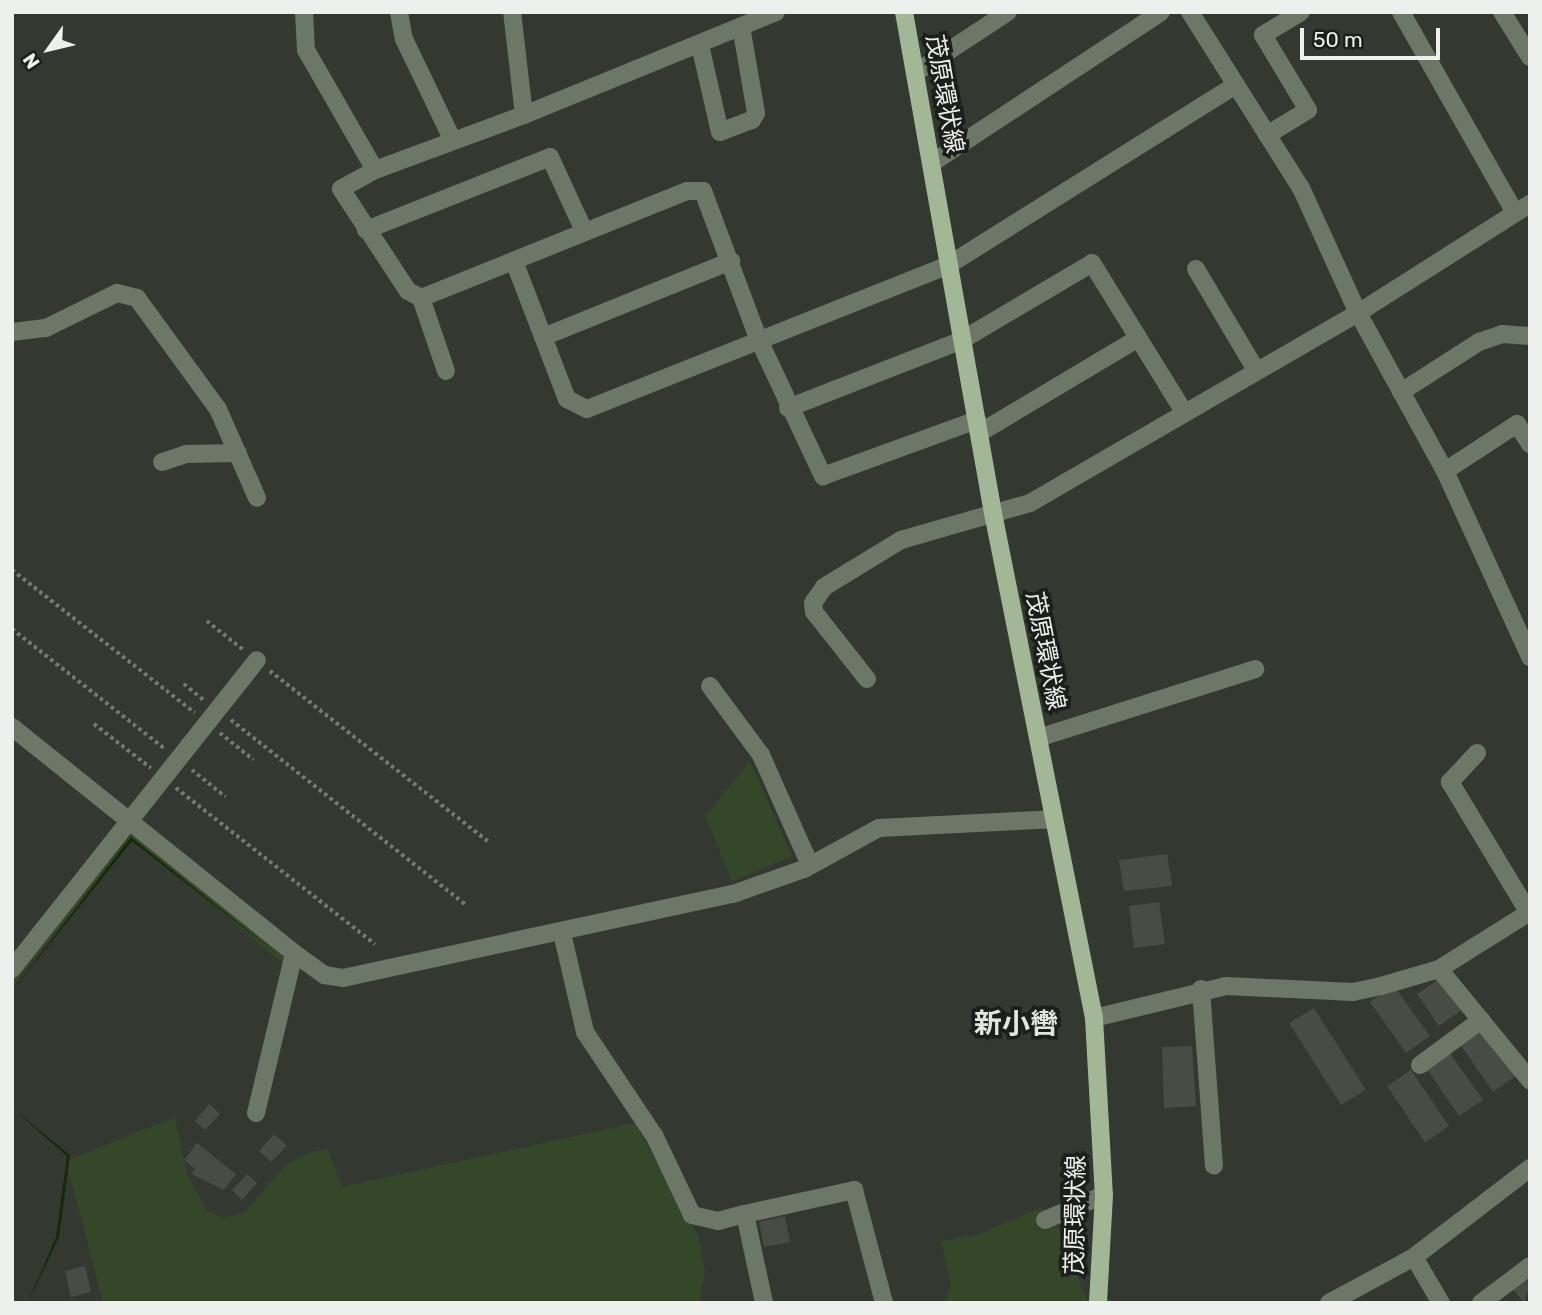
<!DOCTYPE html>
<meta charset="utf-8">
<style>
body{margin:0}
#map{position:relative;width:1542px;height:1315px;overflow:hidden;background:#333830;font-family:Rubik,"Noto Sans JP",sans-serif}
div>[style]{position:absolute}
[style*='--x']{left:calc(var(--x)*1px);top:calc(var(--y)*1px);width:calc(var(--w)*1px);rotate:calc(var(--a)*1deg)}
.green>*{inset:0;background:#354729}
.water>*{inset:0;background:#162a08}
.building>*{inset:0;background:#474d45}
.path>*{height:3.5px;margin-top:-1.75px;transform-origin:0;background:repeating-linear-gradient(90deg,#747872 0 3.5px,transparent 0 7px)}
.minor>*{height:18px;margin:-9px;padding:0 9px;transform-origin:9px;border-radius:9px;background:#6d7767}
.major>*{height:18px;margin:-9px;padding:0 9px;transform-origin:9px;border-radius:9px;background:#a2b796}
span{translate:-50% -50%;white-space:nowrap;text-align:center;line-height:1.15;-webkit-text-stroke:7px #1c1e1b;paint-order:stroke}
.street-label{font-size:24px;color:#edf0ec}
.quarter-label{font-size:28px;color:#e1e7dd;font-weight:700}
.frame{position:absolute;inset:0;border:14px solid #edf0ec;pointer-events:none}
.north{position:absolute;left:14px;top:14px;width:70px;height:70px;-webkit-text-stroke:5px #1c1e1b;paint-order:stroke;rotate:236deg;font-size:19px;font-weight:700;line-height:28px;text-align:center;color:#edf0ec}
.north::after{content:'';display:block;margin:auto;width:24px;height:32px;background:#edf0ec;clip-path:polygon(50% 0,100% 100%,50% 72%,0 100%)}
.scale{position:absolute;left:1300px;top:28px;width:140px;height:32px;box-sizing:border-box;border:4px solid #edf0ec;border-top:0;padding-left:9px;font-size:21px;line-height:24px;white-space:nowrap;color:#edf0ec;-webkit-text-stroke:5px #1c1e1b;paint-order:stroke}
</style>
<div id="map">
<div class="green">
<i style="clip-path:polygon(750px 761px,792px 856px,732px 881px,705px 816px)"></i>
<i style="clip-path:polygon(132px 834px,288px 957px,285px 965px,131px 837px,12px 987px,12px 978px)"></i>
<i style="clip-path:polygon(175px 1117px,187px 1174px,207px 1211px,224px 1218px,245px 1212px,285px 1165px,311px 1152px,328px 1149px,342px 1187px,635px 1123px,699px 1238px,705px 1271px,699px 1303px,103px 1303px,66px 1161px)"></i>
<i style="clip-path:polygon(1042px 1207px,1060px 1230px,1088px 1303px,945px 1303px,951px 1285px,941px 1241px,980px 1234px)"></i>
</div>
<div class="water">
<i style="clip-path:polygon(131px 837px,283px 959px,132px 841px,12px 991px)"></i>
<i style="clip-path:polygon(12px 1108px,70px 1155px,59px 1237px,28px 1303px,56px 1237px,67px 1156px)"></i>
</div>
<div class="building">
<i style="clip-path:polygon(1167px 854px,1172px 886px,1124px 891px,1119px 860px)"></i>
<i style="clip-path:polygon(1159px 902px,1165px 944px,1134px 948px,1129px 906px)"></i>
<i style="clip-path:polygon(1441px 978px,1463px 1009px,1439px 1026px,1417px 994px)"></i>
<i style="clip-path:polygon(1394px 986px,1430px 1036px,1406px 1053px,1370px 1002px)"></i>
<i style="clip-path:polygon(1314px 1008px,1366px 1090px,1341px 1105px,1289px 1023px)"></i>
<i style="clip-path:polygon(1482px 1024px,1517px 1075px,1493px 1092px,1458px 1041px)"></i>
<i style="clip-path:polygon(1192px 1046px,1196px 1106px,1164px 1108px,1162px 1047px)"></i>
<i style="clip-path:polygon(1447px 1049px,1483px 1100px,1459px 1116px,1424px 1065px)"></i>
<i style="clip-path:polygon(1411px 1070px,1449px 1126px,1425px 1143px,1387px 1086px)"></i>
<i style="clip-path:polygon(209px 1104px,220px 1114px,205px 1130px,195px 1121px)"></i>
<i style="clip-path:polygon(274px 1134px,287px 1146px,271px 1162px,259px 1151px)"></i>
<i style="clip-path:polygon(197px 1143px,236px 1174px,224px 1190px,191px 1174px,195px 1169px,184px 1160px)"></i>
<i style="clip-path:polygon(247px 1174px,257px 1183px,242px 1200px,232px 1190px)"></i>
<i style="clip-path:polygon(785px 1216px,790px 1242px,764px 1247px,759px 1222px)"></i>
<i style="clip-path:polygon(85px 1266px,91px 1292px,71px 1297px,65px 1271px)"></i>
<i style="clip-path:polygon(1522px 1273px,1530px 1284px,1524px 1303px,1508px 1283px)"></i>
</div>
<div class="path">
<i style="--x:12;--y:570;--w:232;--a:38"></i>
<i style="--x:207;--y:621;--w:48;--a:38.3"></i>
<i style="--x:12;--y:629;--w:193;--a:38.1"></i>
<i style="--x:270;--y:671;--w:278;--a:38"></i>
<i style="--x:184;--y:684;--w:27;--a:39"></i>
<i style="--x:231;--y:720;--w:299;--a:38.2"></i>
<i style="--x:94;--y:724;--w:72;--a:37.7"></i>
<i style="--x:220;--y:733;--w:43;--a:38.5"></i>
<i style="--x:192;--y:770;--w:43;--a:38.5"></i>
<i style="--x:176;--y:788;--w:253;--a:38.1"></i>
</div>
<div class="minor">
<i style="--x:304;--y:12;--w:38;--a:87"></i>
<i style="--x:306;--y:50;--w:138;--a:60.1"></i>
<i style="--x:375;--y:170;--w:159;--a:-20.3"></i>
<i style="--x:524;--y:115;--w:104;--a:-96.6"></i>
<i style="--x:399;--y:12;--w:27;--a:80"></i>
<i style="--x:404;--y:39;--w:113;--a:64.3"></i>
<i style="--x:1190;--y:12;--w:208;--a:57.8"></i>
<i style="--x:1301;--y:188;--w:137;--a:65.5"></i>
<i style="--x:1358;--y:313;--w:180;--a:61.2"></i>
<i style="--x:1445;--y:471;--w:205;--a:65.4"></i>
<i style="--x:1401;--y:12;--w:231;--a:60.4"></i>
<i style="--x:1502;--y:12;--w:53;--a:58.1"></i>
<i style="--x:700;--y:45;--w:89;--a:77.1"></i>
<i style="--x:720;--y:132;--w:34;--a:-21"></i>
<i style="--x:752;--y:120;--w:8;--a:-60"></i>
<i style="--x:756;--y:113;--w:88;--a:-99.8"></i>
<i style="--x:915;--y:73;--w:111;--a:-33.3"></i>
<i style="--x:524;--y:115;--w:272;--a:-22.2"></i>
<i style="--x:1267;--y:135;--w:48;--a:-31.4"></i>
<i style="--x:1308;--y:110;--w:87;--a:-121"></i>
<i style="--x:1263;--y:35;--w:44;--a:-31.2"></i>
<i style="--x:932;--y:163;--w:274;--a:-33.4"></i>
<i style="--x:375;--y:170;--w:39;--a:151"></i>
<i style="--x:341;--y:189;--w:122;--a:56.7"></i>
<i style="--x:408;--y:291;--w:15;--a:28"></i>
<i style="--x:421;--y:298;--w:287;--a:-21.9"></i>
<i style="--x:687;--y:191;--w:16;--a:0"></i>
<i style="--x:703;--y:191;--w:157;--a:69.5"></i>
<i style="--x:758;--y:338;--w:153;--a:64.8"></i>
<i style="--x:823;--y:476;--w:164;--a:-20"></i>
<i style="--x:366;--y:230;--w:198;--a:-21.6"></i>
<i style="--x:550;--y:157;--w:81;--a:65.3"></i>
<i style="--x:514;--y:261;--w:148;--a:69"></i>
<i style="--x:567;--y:399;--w:22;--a:27"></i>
<i style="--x:587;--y:409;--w:387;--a:-21.7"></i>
<i style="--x:947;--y:266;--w:341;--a:-32.1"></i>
<i style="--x:1196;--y:269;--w:117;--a:59.3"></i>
<i style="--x:421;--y:298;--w:77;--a:71.1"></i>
<i style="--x:12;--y:332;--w:34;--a:-7"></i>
<i style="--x:46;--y:328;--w:79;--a:-26.2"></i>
<i style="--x:117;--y:293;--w:21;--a:14"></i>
<i style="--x:137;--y:298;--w:137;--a:53.9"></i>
<i style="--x:218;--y:409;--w:97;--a:66.3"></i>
<i style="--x:543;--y:337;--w:203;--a:-22"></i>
<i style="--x:1401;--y:392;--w:93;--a:-32.7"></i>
<i style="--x:1479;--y:342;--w:24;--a:-19"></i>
<i style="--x:1502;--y:334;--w:28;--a:4"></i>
<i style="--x:788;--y:408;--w:187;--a:-21.3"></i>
<i style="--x:962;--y:340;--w:151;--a:-30.6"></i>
<i style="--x:1092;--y:263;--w:175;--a:58.3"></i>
<i style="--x:981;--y:432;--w:182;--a:-30.8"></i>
<i style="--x:162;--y:462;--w:25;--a:-18"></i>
<i style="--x:186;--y:454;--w:52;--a:-1.1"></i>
<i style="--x:1445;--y:471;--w:86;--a:-33.1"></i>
<i style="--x:1517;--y:424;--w:24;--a:57"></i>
<i style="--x:867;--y:679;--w:85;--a:-128.3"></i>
<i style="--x:814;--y:612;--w:9;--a:-96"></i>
<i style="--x:813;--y:603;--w:19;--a:-55"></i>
<i style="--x:824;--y:587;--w:90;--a:-31.4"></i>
<i style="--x:901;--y:540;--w:134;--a:-16"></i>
<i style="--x:1030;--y:503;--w:379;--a:-30.1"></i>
<i style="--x:1358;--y:313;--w:204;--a:-32.4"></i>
<i style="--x:710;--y:686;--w:86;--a:53.5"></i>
<i style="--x:761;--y:755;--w:120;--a:66"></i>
<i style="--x:12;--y:727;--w:361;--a:38.7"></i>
<i style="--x:294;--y:953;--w:37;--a:36"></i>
<i style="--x:324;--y:975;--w:19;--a:9"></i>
<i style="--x:343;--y:978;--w:399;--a:-12.2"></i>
<i style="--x:733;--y:894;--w:75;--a:-19.4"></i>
<i style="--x:804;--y:869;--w:85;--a:-28.7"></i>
<i style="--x:879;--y:828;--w:175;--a:-2.9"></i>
<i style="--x:1038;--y:738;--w:228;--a:-17.6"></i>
<i style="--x:1477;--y:753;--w:40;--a:133"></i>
<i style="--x:1450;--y:782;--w:153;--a:58.9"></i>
<i style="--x:562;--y:933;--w:102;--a:76.9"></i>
<i style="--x:585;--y:1032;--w:126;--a:56.3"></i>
<i style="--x:655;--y:1137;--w:86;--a:64.6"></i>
<i style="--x:692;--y:1215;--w:27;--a:13"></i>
<i style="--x:718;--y:1221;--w:28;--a:-15"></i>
<i style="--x:745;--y:1214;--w:91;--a:77.9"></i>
<i style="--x:12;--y:969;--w:394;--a:-51.6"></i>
<i style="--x:1439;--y:969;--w:144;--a:50.7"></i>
<i style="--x:1201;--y:989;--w:177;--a:85.8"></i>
<i style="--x:1094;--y:1018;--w:136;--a:-13.6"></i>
<i style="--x:1226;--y:986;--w:127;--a:2.7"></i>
<i style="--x:1353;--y:992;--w:29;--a:-12"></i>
<i style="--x:1381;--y:986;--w:60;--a:-16.3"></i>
<i style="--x:1439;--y:969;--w:107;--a:-32.1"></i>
<i style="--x:1420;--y:1065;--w:76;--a:-36.4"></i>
<i style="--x:256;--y:1113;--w:164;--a:-76.6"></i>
<i style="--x:745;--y:1214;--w:112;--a:-12.4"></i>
<i style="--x:854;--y:1190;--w:117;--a:75.1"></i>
<i style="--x:1045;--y:1220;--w:64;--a:-23"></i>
<i style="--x:1414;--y:1257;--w:53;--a:59.6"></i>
<i style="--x:1329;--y:1303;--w:97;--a:-28.4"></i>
<i style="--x:1414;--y:1257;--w:146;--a:-37.5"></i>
<i style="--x:1481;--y:1303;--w:61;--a:-37.1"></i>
</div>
<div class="major">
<i style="--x:904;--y:12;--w:509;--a:79.93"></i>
<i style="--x:993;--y:513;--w:515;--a:78.69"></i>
<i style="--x:1094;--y:1018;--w:177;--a:86.8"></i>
<i style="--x:1104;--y:1195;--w:108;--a:93.2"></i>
</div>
<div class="street-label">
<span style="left:944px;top:94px;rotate:80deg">茂原環状線</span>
<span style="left:1045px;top:651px;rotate:79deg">茂原環状線</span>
<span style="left:1076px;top:1215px;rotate:-89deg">茂原環状線</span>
</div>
<div class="quarter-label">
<span style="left:1016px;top:1024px">新小轡</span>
</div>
<div class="frame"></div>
<div class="north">N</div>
<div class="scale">50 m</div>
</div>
